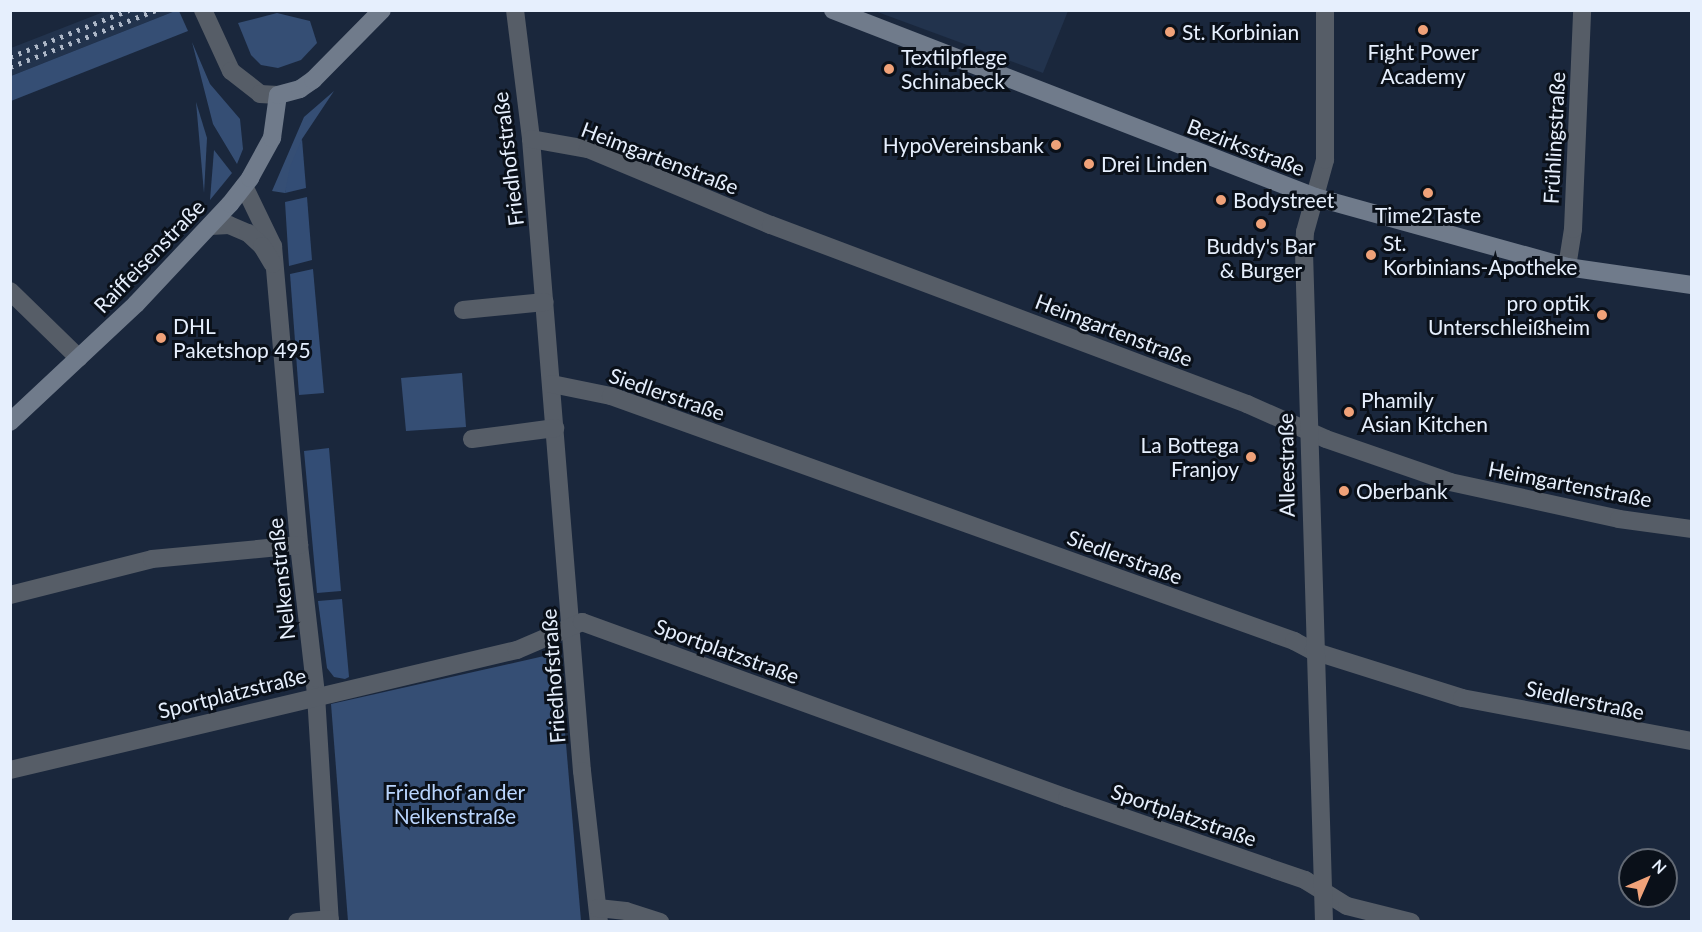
<!DOCTYPE html>
<meta charset="utf-8">
<style>
body{margin:0}
#map{position:relative;width:1702px;height:932px;overflow:hidden;background:#1a273c;font-family:Lato,sans-serif}
div>[style]{position:absolute}
[style*='--x']{left:calc(var(--x)*1px);top:calc(var(--y)*1px);width:calc(var(--w)*1px);rotate:calc(var(--a)*1deg)}
.built>*{inset:0;background:#22334d}
.green>*{inset:0;background:#354e74}
.forest>*{inset:0;background:#334d75}
.street>*{height:18px;margin:-9px;padding:0 9px;transform-origin:9px;border-radius:9px;background:#565d67}
.secondary>*{height:18px;margin:-9px;padding:0 9px;transform-origin:9px;border-radius:9px;background:#707b8b}
.rail>*{height:4.5px;margin-top:-2.25px;transform-origin:0;background:repeating-linear-gradient(90deg,#adb7c7 0 3px,transparent 0 9px)}
.dots>*{width:16px;height:16px;translate:-50% -50%;box-sizing:border-box;border:3px solid #0a1019;border-radius:50%}
span{translate:-50% -50%;white-space:nowrap;text-align:center;line-height:1.15;-webkit-text-stroke:6px #0a1019;paint-order:stroke}
.poi-label{font-size:21px;color:#e6effd}
.left{translate:0 -50%;text-align:left}
.right{translate:-100% -50%;text-align:right}
.street-label{font-size:21px;color:#e6effd}
.park-label{font-size:21px;color:#bad5fd}
.frame{position:absolute;inset:0;border:12px solid #e6effd;pointer-events:none}
.north{position:absolute;left:1618px;top:848px;width:60px;height:60px;box-sizing:border-box;background:#0a1019;border:2px solid #626974;border-radius:50%;rotate:45deg;font-size:16px;font-weight:700;line-height:24px;text-align:center;color:#e6effd}
.north::after{content:'';display:block;margin:auto;width:21px;height:27px;background:#f0a279;clip-path:polygon(50% 0,100% 100%,50% 72%,0 100%)}
</style>
<div id="map">
<div class="built">
<i style="clip-path:polygon(872px 10px,1068px 10px,1068px 11px,1043px 73px)"></i>
<i style="clip-path:polygon(106px 11px,175px 11px,11px 76px,11px 48px)"></i>
</div>
<div class="green">
<i style="clip-path:polygon(175px 11px,179px 11px,188px 31px,11px 101px,11px 76px)"></i>
<i style="clip-path:polygon(277px 13px,310px 21px,317px 43px,301px 60px,278px 68px,261px 65px,251px 55px,238px 23px)"></i>
<i style="clip-path:polygon(192px 42px,210px 84px,240px 119px,243px 149px,237px 164px,213px 124px)"></i>
<i style="clip-path:polygon(334px 91px,302px 139px,285px 193px,272px 191px,304px 117px)"></i>
<i style="clip-path:polygon(196px 102px,207px 138px,204px 193px)"></i>
<i style="clip-path:polygon(214px 150px,232px 173px,210px 200px)"></i>
<i style="clip-path:polygon(462px 373px,466px 427px,406px 431px,401px 378px)"></i>
<i style="clip-path:polygon(553px 654px,559px 661px,581px 921px,348px 921px,331px 704px)"></i>
</div>
<div class="forest">
<i style="clip-path:polygon(302px 139px,306px 188px,285px 193px,290px 167px)"></i>
<i style="clip-path:polygon(307px 197px,312px 260px,289px 266px,285px 202px)"></i>
<i style="clip-path:polygon(313px 269px,324px 393px,299px 395px,290px 274px)"></i>
<i style="clip-path:polygon(329px 448px,341px 591px,317px 593px,304px 451px)"></i>
<i style="clip-path:polygon(342px 599px,349px 677px,345px 679px,334px 677px,327px 668px,318px 601px)"></i>
</div>
<div class="street">
<i style="--x:203;--y:10;--w:67;--a:65.3"></i>
<i style="--x:231;--y:71;--w:37;--a:38"></i>
<i style="--x:260;--y:94;--w:18;--a:3"></i>
<i style="--x:515;--y:10;--w:130;--a:82.9"></i>
<i style="--x:531;--y:139;--w:634;--a:85.39"></i>
<i style="--x:582;--y:771;--w:152;--a:83.6"></i>
<i style="--x:531;--y:139;--w:58;--a:10"></i>
<i style="--x:588;--y:149;--w:198;--a:22.6"></i>
<i style="--x:771;--y:225;--w:509;--a:20.61"></i>
<i style="--x:1247;--y:404;--w:86;--a:23.9"></i>
<i style="--x:1326;--y:439;--w:131;--a:19.1"></i>
<i style="--x:1450;--y:482;--w:173;--a:12.3"></i>
<i style="--x:1619;--y:519;--w:74;--a:7.8"></i>
<i style="--x:244;--y:186;--w:67;--a:64.2"></i>
<i style="--x:273;--y:246;--w:300;--a:85"></i>
<i style="--x:299;--y:545;--w:151;--a:83.5"></i>
<i style="--x:316;--y:695;--w:227;--a:86.5"></i>
<i style="--x:210;--y:226;--w:19;--a:-3"></i>
<i style="--x:229;--y:225;--w:21;--a:23"></i>
<i style="--x:248;--y:233;--w:19;--a:43"></i>
<i style="--x:262;--y:246;--w:21;--a:59"></i>
<i style="--x:1567;--y:267;--w:38;--a:-81"></i>
<i style="--x:1573;--y:229;--w:219;--a:-87.6"></i>
<i style="--x:10;--y:291;--w:96;--a:44.2"></i>
<i style="--x:463;--y:310;--w:82;--a:-5.6"></i>
<i style="--x:552;--y:384;--w:60;--a:11.5"></i>
<i style="--x:611;--y:396;--w:726;--a:19.73"></i>
<i style="--x:1294;--y:641;--w:21;--a:28"></i>
<i style="--x:1313;--y:651;--w:156;--a:17.5"></i>
<i style="--x:1462;--y:698;--w:234;--a:10.6"></i>
<i style="--x:472;--y:439;--w:84;--a:-7.5"></i>
<i style="--x:10;--y:595;--w:146;--a:-14.2"></i>
<i style="--x:152;--y:559;--w:148;--a:-5.4"></i>
<i style="--x:10;--y:770;--w:521;--a:-13.32"></i>
<i style="--x:517;--y:650;--w:71;--a:-23.3"></i>
<i style="--x:582;--y:622;--w:516;--a:19.95"></i>
<i style="--x:1067;--y:798;--w:252;--a:19"></i>
<i style="--x:1305;--y:880;--w:49;--a:31.8"></i>
<i style="--x:1347;--y:906;--w:66;--a:14"></i>
<i style="--x:598;--y:908;--w:28;--a:6"></i>
<i style="--x:626;--y:911;--w:36;--a:18"></i>
<i style="--x:297;--y:922;--w:33;--a:-5"></i>
<i style="--x:1324;--y:922;--w:671;--a:-91.71"></i>
<i style="--x:1304;--y:251;--w:19;--a:-87"></i>
<i style="--x:1305;--y:232;--w:75;--a:-74.5"></i>
<i style="--x:1325;--y:160;--w:150;--a:-90"></i>
</div>
<div class="secondary">
<i style="--x:833;--y:10;--w:517;--a:21.2"></i>
<i style="--x:1315;--y:197;--w:262;--a:15.5"></i>
<i style="--x:1567;--y:267;--w:126;--a:8.2"></i>
<i style="--x:10;--y:422;--w:173;--a:-43.1"></i>
<i style="--x:136;--y:304;--w:137;--a:-46.8"></i>
<i style="--x:230;--y:204;--w:33;--a:-52"></i>
<i style="--x:250;--y:178;--w:46;--a:-61.2"></i>
<i style="--x:272;--y:138;--w:43;--a:-82.1"></i>
<i style="--x:278;--y:95;--w:23;--a:-15"></i>
<i style="--x:300;--y:89;--w:16;--a:-35"></i>
<i style="--x:313;--y:80;--w:98;--a:-45.4"></i>
</div>
<div class="rail">
<i style="--x:10;--y:57;--w:128;--a:-21.6"></i>
<i style="--x:10;--y:67;--w:157;--a:-21.3"></i>
</div>
<div class="dots">
<i style="left:1423px;top:30px;background:#f0a279"></i>
<i style="left:1170px;top:32px;background:#f0a279"></i>
<i style="left:889px;top:69px;background:#f0a279"></i>
<i style="left:1056px;top:145px;background:#f0a279"></i>
<i style="left:1089px;top:164px;background:#f0a279"></i>
<i style="left:1428px;top:193px;background:#f0a279"></i>
<i style="left:1221px;top:200px;background:#f0a279"></i>
<i style="left:1261px;top:224px;background:#f0a279"></i>
<i style="left:1371px;top:255px;background:#f0a279"></i>
<i style="left:1602px;top:315px;background:#f0a279"></i>
<i style="left:161px;top:338px;background:#f0a279"></i>
<i style="left:1349px;top:412px;background:#f0a279"></i>
<i style="left:1251px;top:457px;background:#f0a279"></i>
<i style="left:1344px;top:491px;background:#f0a279"></i>
</div>
<div class="poi-label">
<span class="left" style="left:1182px;top:32px">St. Korbinian</span>
<span style="left:1423px;top:64px">Fight Power<br>Academy</span>
<span class="left" style="left:901px;top:69px">Textilpflege<br>Schinabeck</span>
<span class="right" style="left:1044px;top:145px">HypoVereinsbank</span>
<span class="left" style="left:1101px;top:164px">Drei Linden</span>
<span class="left" style="left:1233px;top:200px">Bodystreet</span>
<span style="left:1428px;top:215px">Time2Taste</span>
<span class="left" style="left:1383px;top:255px">St.<br>Korbinians-Apotheke</span>
<span style="left:1261px;top:258px">Buddy's Bar<br>&amp; Burger</span>
<span class="right" style="left:1590px;top:315px">pro optik<br>Unterschleißheim</span>
<span class="left" style="left:173px;top:338px">DHL<br>Paketshop 495</span>
<span class="left" style="left:1361px;top:412px">Phamily<br>Asian Kitchen</span>
<span class="right" style="left:1239px;top:457px">La Bottega<br>Franjoy</span>
<span class="left" style="left:1356px;top:491px">Oberbank</span>
</div>
<div class="street-label">
<span style="left:1554px;top:138px;rotate:-87deg">Frühlingstraße</span>
<span style="left:1246px;top:147px;rotate:21deg">Bezirksstraße</span>
<span style="left:660px;top:158px;rotate:21deg">Heimgartenstraße</span>
<span style="left:508px;top:159px;rotate:-97deg">Friedhofstraße</span>
<span style="left:149px;top:256px;rotate:-46deg">Raiffeisenstraße</span>
<span style="left:1114px;top:330px;rotate:21deg">Heimgartenstraße</span>
<span style="left:667px;top:394px;rotate:19deg">Siedlerstraße</span>
<span style="left:1286px;top:465px;rotate:-91deg">Alleestraße</span>
<span style="left:1570px;top:484px;rotate:11deg">Heimgartenstraße</span>
<span style="left:1125px;top:557px;rotate:20deg">Siedlerstraße</span>
<span style="left:281px;top:579px;rotate:-96deg">Nelkenstraße</span>
<span style="left:727px;top:651px;rotate:20deg">Sportplatzstraße</span>
<span style="left:553px;top:676px;rotate:-94deg">Friedhofstraße</span>
<span style="left:232px;top:693px;rotate:-14deg">Sportplatzstraße</span>
<span style="left:1585px;top:700px;rotate:12deg">Siedlerstraße</span>
<span style="left:1184px;top:815px;rotate:19deg">Sportplatzstraße</span>
</div>
<div class="park-label">
<span style="left:455px;top:804px">Friedhof an der<br>Nelkenstraße</span>
</div>
<div class="frame"></div>
<div class="north">N</div>
</div>
